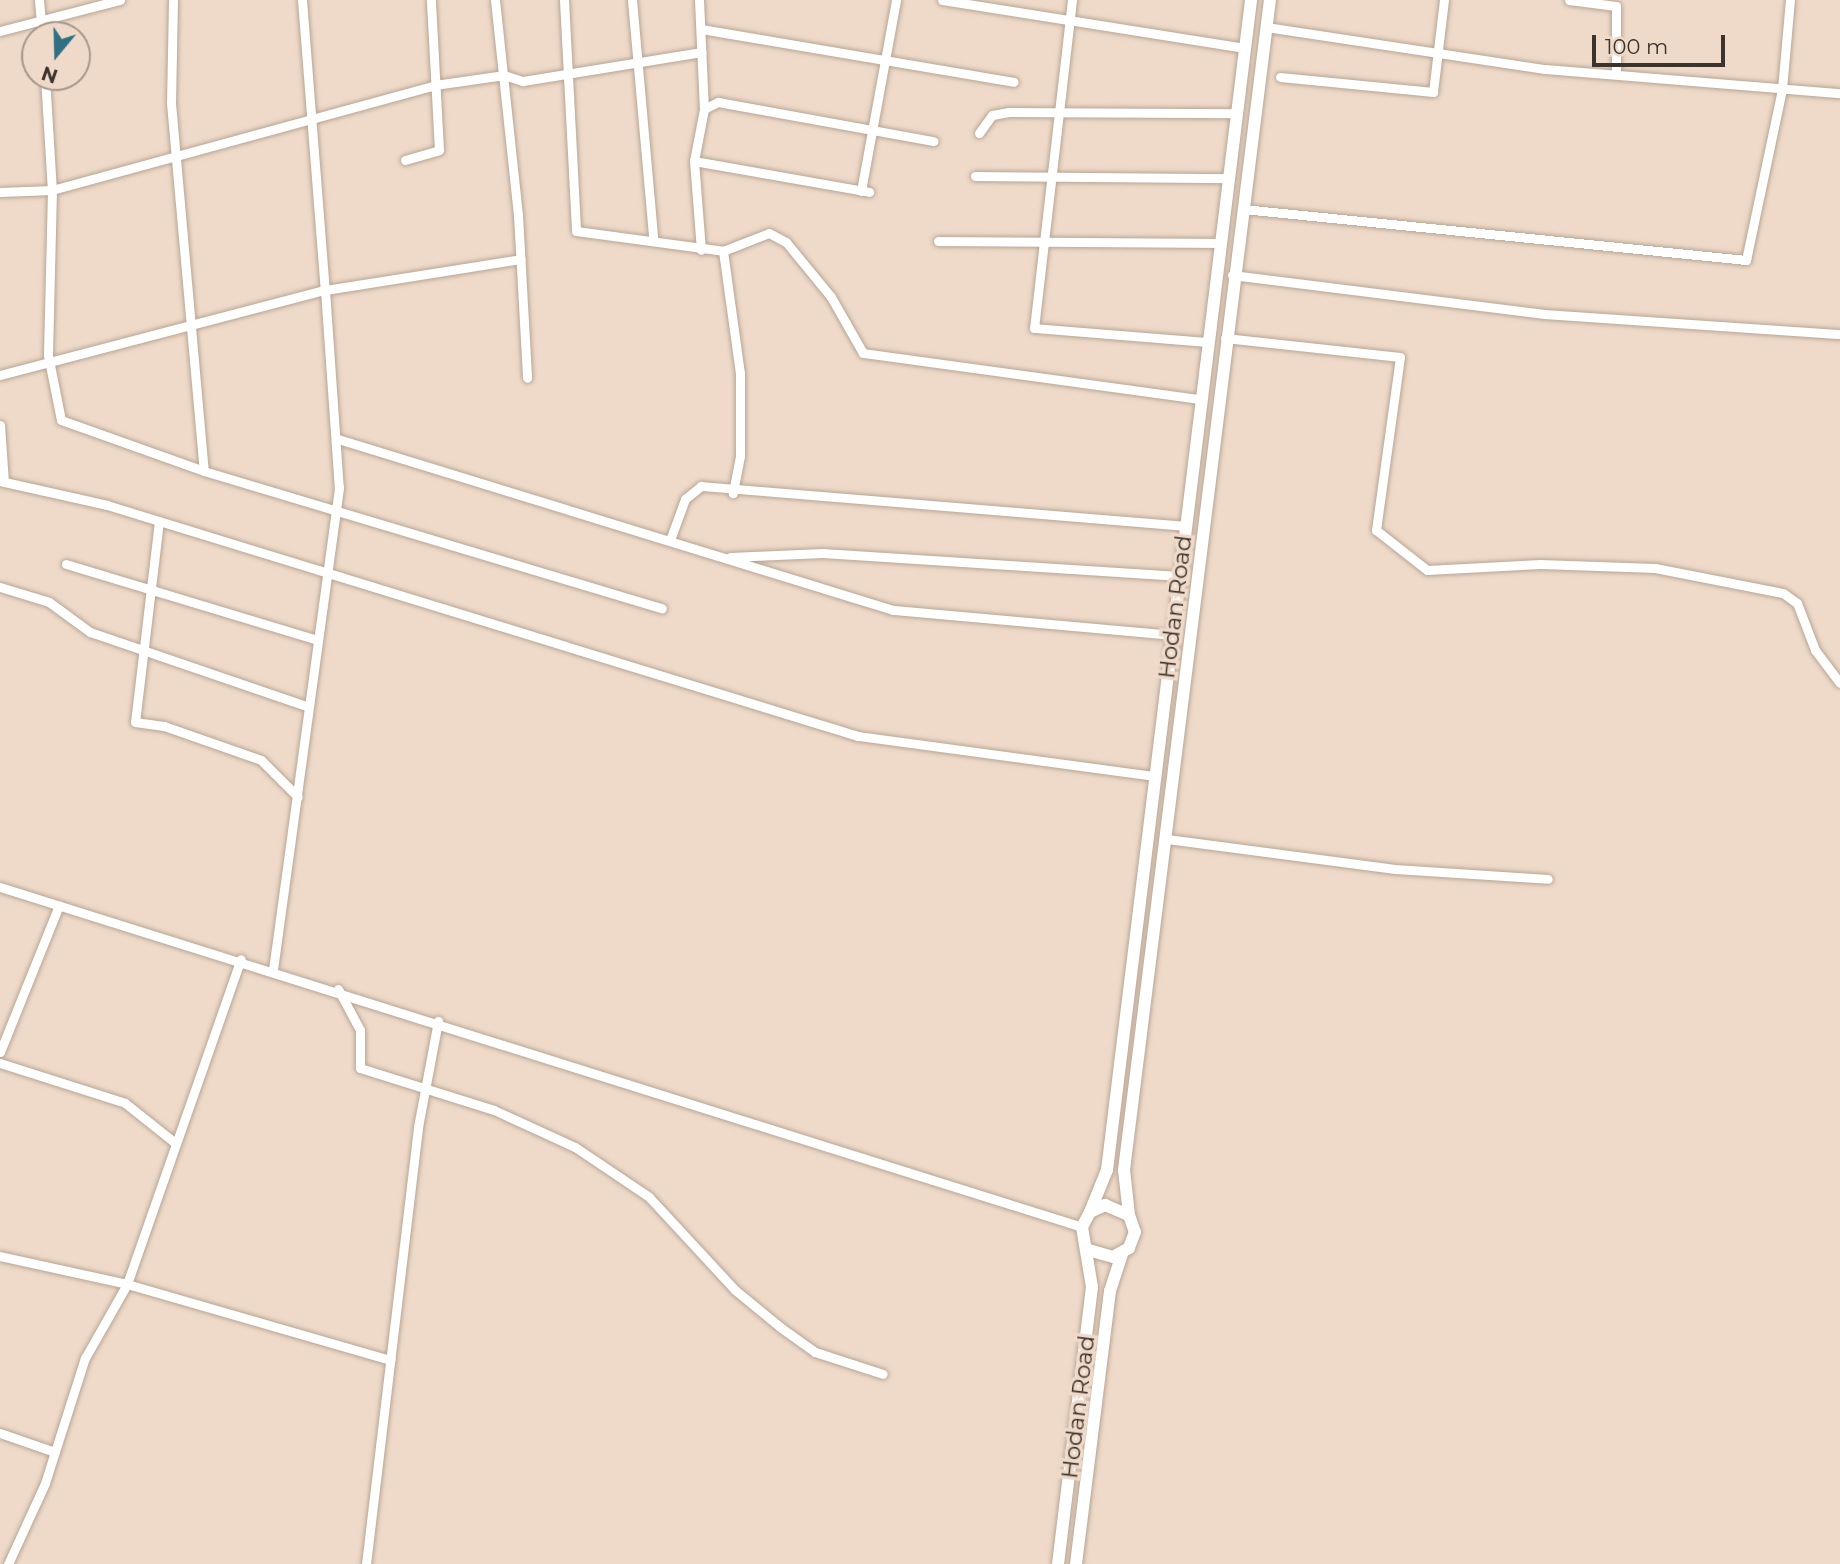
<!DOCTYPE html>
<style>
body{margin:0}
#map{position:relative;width:1840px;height:1564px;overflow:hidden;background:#efdac9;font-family:Montserrat,sans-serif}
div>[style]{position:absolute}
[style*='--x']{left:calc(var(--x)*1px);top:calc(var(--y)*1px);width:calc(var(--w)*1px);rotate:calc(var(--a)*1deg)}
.roads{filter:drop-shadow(0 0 2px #b8a595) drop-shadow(0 0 2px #b8a595)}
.street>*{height:9px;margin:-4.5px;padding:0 4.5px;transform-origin:4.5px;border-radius:4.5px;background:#fff}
.secondary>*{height:12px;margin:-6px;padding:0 6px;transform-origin:6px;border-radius:6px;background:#fff}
span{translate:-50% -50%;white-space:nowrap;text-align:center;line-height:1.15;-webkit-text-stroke:7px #efdac9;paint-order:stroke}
.street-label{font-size:23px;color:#3b332c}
.north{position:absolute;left:21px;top:21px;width:70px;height:70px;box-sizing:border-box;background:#efdac9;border:2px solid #a7978a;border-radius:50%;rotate:199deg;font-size:19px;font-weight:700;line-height:28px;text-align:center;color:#3b332c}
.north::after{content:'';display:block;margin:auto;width:24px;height:32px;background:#306f84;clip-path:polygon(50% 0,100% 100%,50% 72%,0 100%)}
.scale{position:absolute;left:1592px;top:35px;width:133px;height:32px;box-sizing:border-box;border:4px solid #3b332c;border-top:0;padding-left:9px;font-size:21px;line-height:24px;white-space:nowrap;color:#3b332c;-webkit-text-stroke:5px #efdac9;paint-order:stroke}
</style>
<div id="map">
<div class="roads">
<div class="street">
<i style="--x:39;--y:0;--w:35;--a:85"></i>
<i style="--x:173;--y:0;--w:103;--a:91.1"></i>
<i style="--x:171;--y:103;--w:369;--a:84.9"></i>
<i style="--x:204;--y:471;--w:478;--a:16.7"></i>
<i style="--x:302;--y:0;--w:291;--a:85.5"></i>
<i style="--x:325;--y:290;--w:198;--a:-9"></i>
<i style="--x:495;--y:0;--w:216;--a:83.9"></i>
<i style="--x:518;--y:215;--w:163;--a:86.8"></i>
<i style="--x:564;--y:0;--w:231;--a:87"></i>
<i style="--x:576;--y:231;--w:148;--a:7.7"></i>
<i style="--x:723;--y:251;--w:49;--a:-21.4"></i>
<i style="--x:769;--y:233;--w:19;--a:28"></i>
<i style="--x:786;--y:242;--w:71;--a:50.7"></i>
<i style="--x:831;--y:297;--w:64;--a:60.3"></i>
<i style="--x:863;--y:353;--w:341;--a:7.8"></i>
<i style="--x:632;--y:0;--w:238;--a:84.9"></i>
<i style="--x:699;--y:0;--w:109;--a:87.4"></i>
<i style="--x:704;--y:109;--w:53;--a:100.9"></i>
<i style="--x:694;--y:161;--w:89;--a:85.5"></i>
<i style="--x:942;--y:0;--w:307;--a:9"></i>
<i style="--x:1072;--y:0;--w:330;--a:96.6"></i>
<i style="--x:1034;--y:328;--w:175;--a:4.6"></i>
<i style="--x:1569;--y:0;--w:47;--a:7.3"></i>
<i style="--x:1616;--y:6;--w:67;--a:90"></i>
<i style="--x:1266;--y:27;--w:282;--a:8.6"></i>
<i style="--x:1545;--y:69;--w:296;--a:4.7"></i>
<i style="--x:701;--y:29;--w:317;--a:9.6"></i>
<i style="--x:0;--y:31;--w:124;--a:-14.5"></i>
<i style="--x:45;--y:77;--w:113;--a:86.5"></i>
<i style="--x:52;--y:190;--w:165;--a:91.4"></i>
<i style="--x:48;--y:355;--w:66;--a:78.7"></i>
<i style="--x:61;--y:420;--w:152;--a:19.6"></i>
<i style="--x:1280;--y:77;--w:154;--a:5.6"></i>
<i style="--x:1433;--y:92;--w:93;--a:-83.2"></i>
<i style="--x:704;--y:109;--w:16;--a:-27"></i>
<i style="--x:718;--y:102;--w:219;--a:10.3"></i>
<i style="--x:979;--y:133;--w:22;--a:-54"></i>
<i style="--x:992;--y:115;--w:17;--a:-10"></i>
<i style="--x:1009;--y:112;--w:228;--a:0.3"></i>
<i style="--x:405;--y:160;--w:35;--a:-16"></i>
<i style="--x:439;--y:150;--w:150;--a:-93.1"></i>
<i style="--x:694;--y:161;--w:178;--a:10"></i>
<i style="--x:975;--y:176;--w:254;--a:0.5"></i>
<i style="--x:861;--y:191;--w:194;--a:-79.6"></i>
<i style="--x:0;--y:192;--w:52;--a:-2.2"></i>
<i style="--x:52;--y:190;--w:397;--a:-15.3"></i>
<i style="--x:435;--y:85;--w:70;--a:-8.2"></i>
<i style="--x:504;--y:75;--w:20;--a:18"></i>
<i style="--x:523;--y:81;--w:181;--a:-9.2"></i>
<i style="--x:1243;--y:209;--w:506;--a:5.79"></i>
<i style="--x:1746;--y:260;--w:175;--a:-78.1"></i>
<i style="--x:1782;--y:89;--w:89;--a:-84.9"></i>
<i style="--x:938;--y:241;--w:283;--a:0.4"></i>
<i style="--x:723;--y:251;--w:123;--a:82.1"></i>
<i style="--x:740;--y:373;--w:83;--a:90"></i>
<i style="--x:740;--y:456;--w:38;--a:101"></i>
<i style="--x:1232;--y:275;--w:315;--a:7.1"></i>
<i style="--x:1545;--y:314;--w:296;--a:3.9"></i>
<i style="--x:1225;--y:338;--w:176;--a:6.2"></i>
<i style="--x:1400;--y:357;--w:175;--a:97.9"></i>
<i style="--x:1376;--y:530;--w:65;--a:38.1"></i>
<i style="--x:1427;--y:570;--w:113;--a:-3"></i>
<i style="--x:1540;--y:564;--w:115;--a:2"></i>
<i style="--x:1655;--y:568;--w:130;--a:11.1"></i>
<i style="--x:1783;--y:593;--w:17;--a:36"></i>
<i style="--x:1797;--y:603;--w:50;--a:69"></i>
<i style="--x:1815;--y:650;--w:41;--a:52.9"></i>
<i style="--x:0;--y:375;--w:336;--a:-14.7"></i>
<i style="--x:325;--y:290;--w:198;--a:86"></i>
<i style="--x:339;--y:488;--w:485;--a:97.8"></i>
<i style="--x:0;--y:425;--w:57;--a:86"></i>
<i style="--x:338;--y:439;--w:581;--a:17.12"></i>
<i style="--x:893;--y:610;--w:280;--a:5.1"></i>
<i style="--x:0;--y:481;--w:110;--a:12.6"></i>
<i style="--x:107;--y:505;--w:786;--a:17.1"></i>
<i style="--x:858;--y:736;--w:299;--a:7.7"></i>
<i style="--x:159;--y:521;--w:202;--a:96.8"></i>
<i style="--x:135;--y:722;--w:29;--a:8"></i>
<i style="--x:164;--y:726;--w:103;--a:19.3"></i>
<i style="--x:261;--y:760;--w:52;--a:45"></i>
<i style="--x:670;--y:540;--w:44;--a:-69.9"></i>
<i style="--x:685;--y:499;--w:21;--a:-39"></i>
<i style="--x:701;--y:486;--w:486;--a:4.7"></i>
<i style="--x:730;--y:557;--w:93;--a:-2.5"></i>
<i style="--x:823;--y:553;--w:357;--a:3.7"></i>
<i style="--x:66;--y:564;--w:263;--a:16.8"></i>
<i style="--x:0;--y:587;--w:51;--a:17"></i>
<i style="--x:49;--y:602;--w:51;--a:36.2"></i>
<i style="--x:90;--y:632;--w:231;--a:18.9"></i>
<i style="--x:1167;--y:839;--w:230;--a:7.5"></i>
<i style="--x:1395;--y:869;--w:153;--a:3.7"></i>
<i style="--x:0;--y:887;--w:1134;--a:17.44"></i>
<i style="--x:338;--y:989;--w:47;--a:61.8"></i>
<i style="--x:360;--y:1030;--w:38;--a:90"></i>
<i style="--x:360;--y:1068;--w:140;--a:17.4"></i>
<i style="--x:494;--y:1110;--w:89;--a:24.6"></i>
<i style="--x:575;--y:1147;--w:89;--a:34"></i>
<i style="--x:649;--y:1197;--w:127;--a:47.2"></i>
<i style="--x:735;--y:1290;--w:58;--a:39.4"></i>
<i style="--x:780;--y:1327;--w:43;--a:35.5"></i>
<i style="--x:815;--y:1352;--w:71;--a:17.9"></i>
<i style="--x:0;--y:1052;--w:158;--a:-68.1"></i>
<i style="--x:0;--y:1063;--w:131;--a:17.7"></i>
<i style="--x:125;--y:1103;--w:63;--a:38.5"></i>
<i style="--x:0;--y:1256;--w:130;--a:12.4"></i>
<i style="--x:127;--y:1284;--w:274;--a:16.1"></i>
<i style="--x:0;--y:1433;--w:58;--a:19.1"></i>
<i style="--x:8;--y:1564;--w:89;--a:-65.4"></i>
<i style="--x:45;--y:1483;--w:131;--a:-72.3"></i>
<i style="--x:85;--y:1358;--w:85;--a:-60.4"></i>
<i style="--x:127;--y:1284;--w:344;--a:-70.7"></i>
<i style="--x:366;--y:1564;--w:440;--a:-83.2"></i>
<i style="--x:418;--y:1127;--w:108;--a:-79.3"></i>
</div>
<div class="secondary">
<i style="--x:1090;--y:1212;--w:45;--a:-68"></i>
<i style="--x:1107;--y:1170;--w:1179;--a:-82.98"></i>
<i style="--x:1129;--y:1215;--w:45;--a:-96.3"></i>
<i style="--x:1124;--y:1170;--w:1179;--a:-82.89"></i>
<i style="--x:1058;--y:1564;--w:279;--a:-83"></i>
<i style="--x:1092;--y:1287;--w:61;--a:-99.5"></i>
<i style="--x:1082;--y:1227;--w:17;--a:-62"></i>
<i style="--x:1090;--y:1212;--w:17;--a:-25"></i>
<i style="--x:1105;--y:1205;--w:26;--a:23"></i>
<i style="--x:1129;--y:1215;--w:18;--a:71"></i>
<i style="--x:1135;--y:1232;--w:17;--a:111"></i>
<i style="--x:1129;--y:1248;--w:18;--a:151"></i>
<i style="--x:1113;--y:1257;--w:25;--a:-164"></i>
<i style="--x:1076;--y:1564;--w:275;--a:-82.9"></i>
<i style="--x:1110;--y:1291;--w:39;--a:-72"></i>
</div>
</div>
<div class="street-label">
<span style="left:1175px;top:607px;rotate:-83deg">Hodan Road</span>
<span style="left:1078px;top:1407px;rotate:-83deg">Hodan Road</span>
</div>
<div class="north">N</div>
<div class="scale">100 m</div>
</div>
